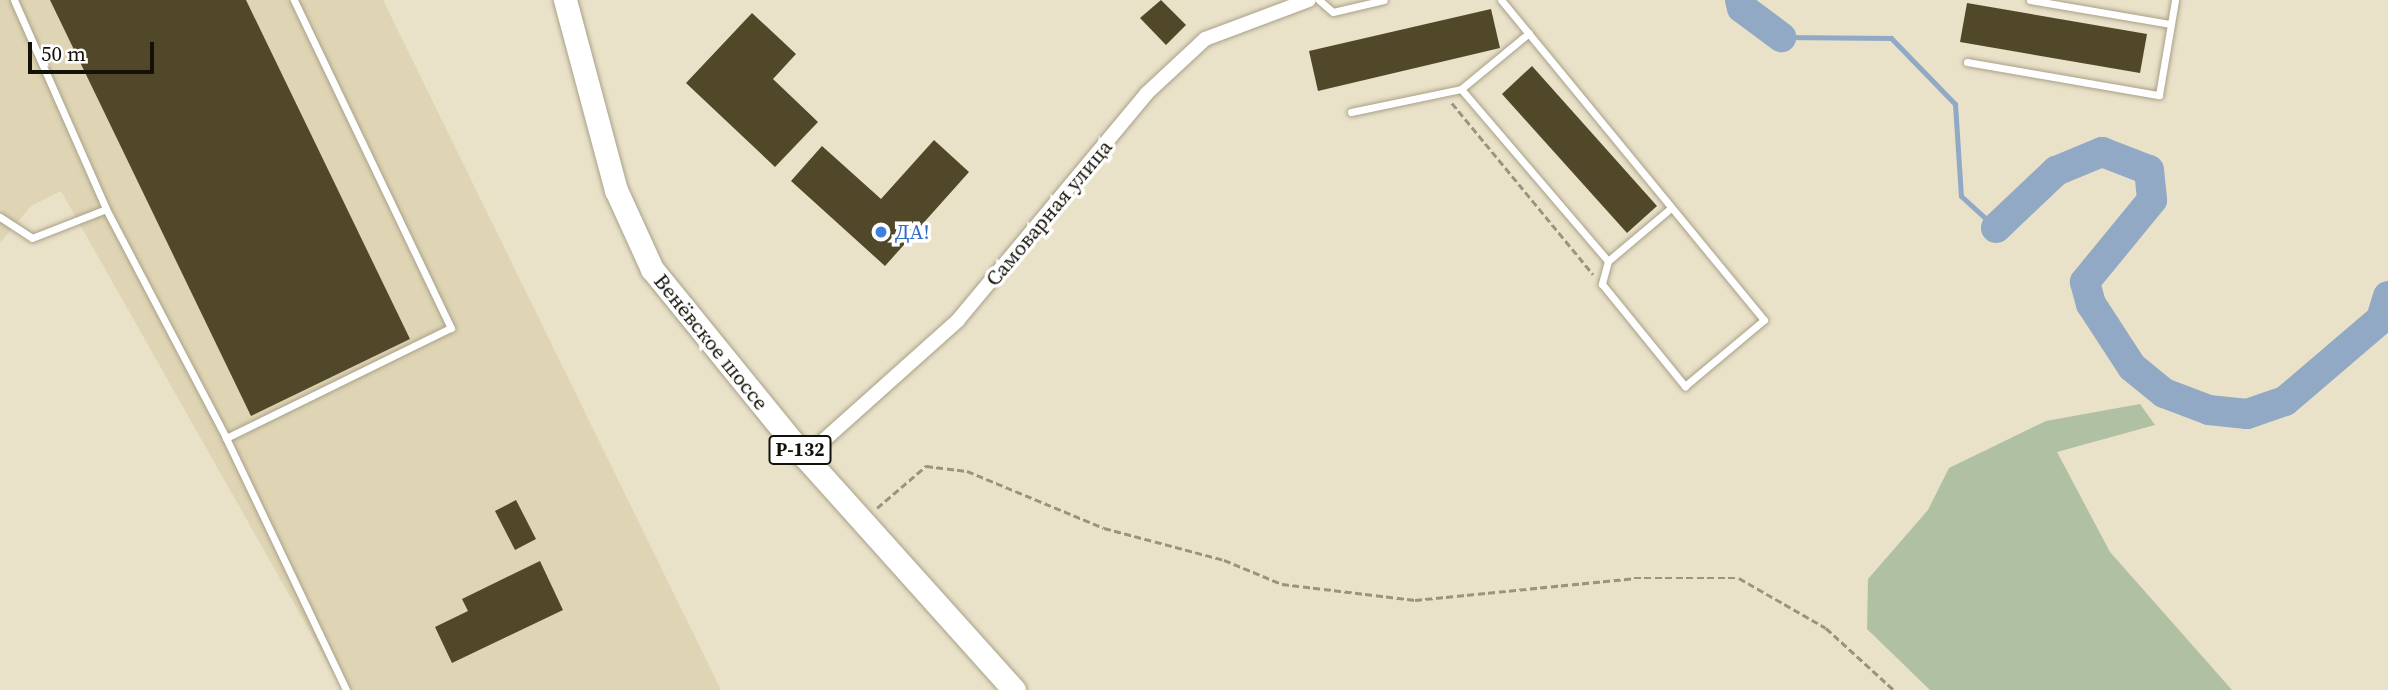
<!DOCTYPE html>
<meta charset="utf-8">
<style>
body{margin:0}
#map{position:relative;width:2388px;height:690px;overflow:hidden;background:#e9e1c8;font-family:"Source Serif 4",serif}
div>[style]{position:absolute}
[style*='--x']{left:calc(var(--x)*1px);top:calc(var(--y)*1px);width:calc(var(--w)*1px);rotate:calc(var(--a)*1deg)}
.built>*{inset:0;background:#dfd5b4}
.green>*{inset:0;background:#afc1a2}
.stream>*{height:5px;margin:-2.5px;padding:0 2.5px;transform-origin:2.5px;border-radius:2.5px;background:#91a9c5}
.river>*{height:30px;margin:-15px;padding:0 15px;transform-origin:15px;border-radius:15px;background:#91a9c5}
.building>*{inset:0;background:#514829}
.path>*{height:2.5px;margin-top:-1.25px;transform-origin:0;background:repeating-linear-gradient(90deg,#999380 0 7px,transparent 0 10.5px)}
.roads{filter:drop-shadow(0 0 2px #a8a189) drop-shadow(0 0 2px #a8a189)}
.lane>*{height:7px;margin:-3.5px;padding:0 3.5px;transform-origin:3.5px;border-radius:3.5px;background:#fff}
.street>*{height:14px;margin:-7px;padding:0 7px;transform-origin:7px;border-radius:7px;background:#fff}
.primary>*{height:23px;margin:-11.5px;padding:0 11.5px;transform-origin:11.5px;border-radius:11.5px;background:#fff}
.dots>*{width:19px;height:19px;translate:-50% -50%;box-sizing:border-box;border:4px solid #fff;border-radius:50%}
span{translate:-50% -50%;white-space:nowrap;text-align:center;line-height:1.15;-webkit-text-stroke:7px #fff;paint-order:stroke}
.shield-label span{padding:2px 5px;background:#fff;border:2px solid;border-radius:5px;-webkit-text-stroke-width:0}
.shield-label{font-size:19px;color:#141108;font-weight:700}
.street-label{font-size:21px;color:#141108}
.shop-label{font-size:21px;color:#366cbe}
.left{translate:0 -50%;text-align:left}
.scale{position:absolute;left:28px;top:42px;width:126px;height:32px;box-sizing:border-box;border:4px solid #141108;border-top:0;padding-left:9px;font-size:21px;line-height:24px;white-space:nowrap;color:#141108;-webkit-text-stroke:5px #fff;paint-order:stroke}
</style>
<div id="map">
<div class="built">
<i style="clip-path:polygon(0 0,383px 0,721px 690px,343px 690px,61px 191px,31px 206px,0 243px)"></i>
</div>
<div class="green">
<i style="clip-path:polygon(2140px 404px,2155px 425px,2057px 452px,2110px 552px,2232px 690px,1930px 690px,1867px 629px,1868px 579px,1928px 510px,1949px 468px,2046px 421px)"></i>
</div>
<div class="stream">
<i style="--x:1781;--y:37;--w:110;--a:0.5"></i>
<i style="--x:1891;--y:38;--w:92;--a:45.9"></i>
<i style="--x:1955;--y:104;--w:92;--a:86.3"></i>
<i style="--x:1961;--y:196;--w:47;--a:42.4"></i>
</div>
<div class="river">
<i style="--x:1740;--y:0;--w:8;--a:76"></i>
<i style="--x:1742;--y:8;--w:49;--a:36.6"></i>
<i style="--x:1996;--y:228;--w:83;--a:-43.5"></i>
<i style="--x:2056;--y:171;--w:50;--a:-22.4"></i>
<i style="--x:2102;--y:152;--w:50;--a:21"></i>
<i style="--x:2149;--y:170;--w:30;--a:84"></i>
<i style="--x:2152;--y:200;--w:106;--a:129.3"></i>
<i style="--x:2085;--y:282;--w:23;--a:75"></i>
<i style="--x:2091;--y:304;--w:75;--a:56.9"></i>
<i style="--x:2132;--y:367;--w:41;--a:39.1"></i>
<i style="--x:2164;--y:393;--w:48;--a:20.7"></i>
<i style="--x:2209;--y:410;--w:38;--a:6"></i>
<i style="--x:2247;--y:414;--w:40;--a:-18.9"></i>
<i style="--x:2285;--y:401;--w:126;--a:-40.5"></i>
<i style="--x:2381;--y:319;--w:24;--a:-73"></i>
</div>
<div class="building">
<i style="clip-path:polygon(50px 0,246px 0,410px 339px,251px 416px)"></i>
<i style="clip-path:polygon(1161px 0,1186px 25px,1166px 45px,1140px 18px)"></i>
<i style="clip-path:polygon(1967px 3px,2147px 34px,2140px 73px,1960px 42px)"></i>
<i style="clip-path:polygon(1491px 9px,1500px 48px,1318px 91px,1309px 51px)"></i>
<i style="clip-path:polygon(752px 13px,796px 54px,773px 79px,818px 122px,775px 167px,686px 83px)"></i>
<i style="clip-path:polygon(1532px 66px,1657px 206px,1627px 233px,1502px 94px)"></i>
<i style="clip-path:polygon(934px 140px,969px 172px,885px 266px,791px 181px,822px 146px,881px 199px)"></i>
<i style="clip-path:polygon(516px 500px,536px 539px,515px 550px,495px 511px)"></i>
<i style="clip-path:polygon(540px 561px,563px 610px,452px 663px,435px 627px,468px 611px,462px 599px)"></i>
</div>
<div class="path">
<i style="--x:1452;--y:103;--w:222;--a:50.5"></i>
<i style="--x:877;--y:508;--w:65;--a:-40.6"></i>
<i style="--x:926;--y:466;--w:41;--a:7"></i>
<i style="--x:967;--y:471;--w:148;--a:22.6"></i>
<i style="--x:1104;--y:528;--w:124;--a:14.9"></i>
<i style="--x:1224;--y:560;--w:63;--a:22.5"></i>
<i style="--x:1282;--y:584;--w:134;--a:6.9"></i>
<i style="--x:1415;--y:600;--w:220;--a:-5.7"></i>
<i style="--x:1634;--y:578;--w:105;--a:0"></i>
<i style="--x:1739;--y:578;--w:100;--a:29.9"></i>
<i style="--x:1826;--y:628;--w:92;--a:42.4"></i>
</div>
<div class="roads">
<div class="lane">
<i style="--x:14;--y:0;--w:228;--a:66.2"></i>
<i style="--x:1319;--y:0;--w:18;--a:41"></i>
<i style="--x:1333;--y:12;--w:52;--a:-13.2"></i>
<i style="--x:2030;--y:0;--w:143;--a:9.7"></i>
<i style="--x:1967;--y:62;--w:195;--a:9.8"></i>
<i style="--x:2159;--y:95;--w:96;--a:-80.4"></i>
<i style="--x:1461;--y:89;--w:88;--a:-39.5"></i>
<i style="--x:1351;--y:112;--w:112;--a:-11.8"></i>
<i style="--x:1461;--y:89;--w:226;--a:49.5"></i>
<i style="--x:1608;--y:261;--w:24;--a:105"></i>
<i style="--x:1602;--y:284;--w:132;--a:50.9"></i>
<i style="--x:1685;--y:386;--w:103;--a:-39.9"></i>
<i style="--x:1764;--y:320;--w:414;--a:-129.4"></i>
<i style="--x:0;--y:217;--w:38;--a:33"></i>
<i style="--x:32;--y:238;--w:79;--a:-21.4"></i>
<i style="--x:106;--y:209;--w:259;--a:62.3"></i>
<i style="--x:226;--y:438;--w:250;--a:-26.1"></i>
<i style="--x:451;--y:328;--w:364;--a:-115.6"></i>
<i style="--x:1608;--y:261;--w:82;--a:-40.1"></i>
<i style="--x:226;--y:438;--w:279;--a:64.5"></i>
</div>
<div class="street">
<i style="--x:805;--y:457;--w:205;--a:-41.8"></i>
<i style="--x:958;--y:320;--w:294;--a:-50.2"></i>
<i style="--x:1146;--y:94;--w:81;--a:-43"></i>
<i style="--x:1205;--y:39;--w:111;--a:-20.6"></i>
</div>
<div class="primary">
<i style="--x:565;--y:0;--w:197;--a:75"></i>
<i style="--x:616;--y:190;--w:87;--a:65.5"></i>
<i style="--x:652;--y:269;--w:242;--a:50.9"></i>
<i style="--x:805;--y:457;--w:313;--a:48.1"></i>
</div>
</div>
<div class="dots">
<i style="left:881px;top:232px;background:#3f7fe0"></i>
</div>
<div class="shield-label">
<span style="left:800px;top:450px">Р-132</span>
</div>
<div class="street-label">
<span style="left:1049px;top:213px;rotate:-50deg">Самоварная улица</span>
<span style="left:711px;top:342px;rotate:51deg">Венёвское шоссе</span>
</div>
<div class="shop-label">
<span class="left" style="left:895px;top:232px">ДА!</span>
</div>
<div class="scale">50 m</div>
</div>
